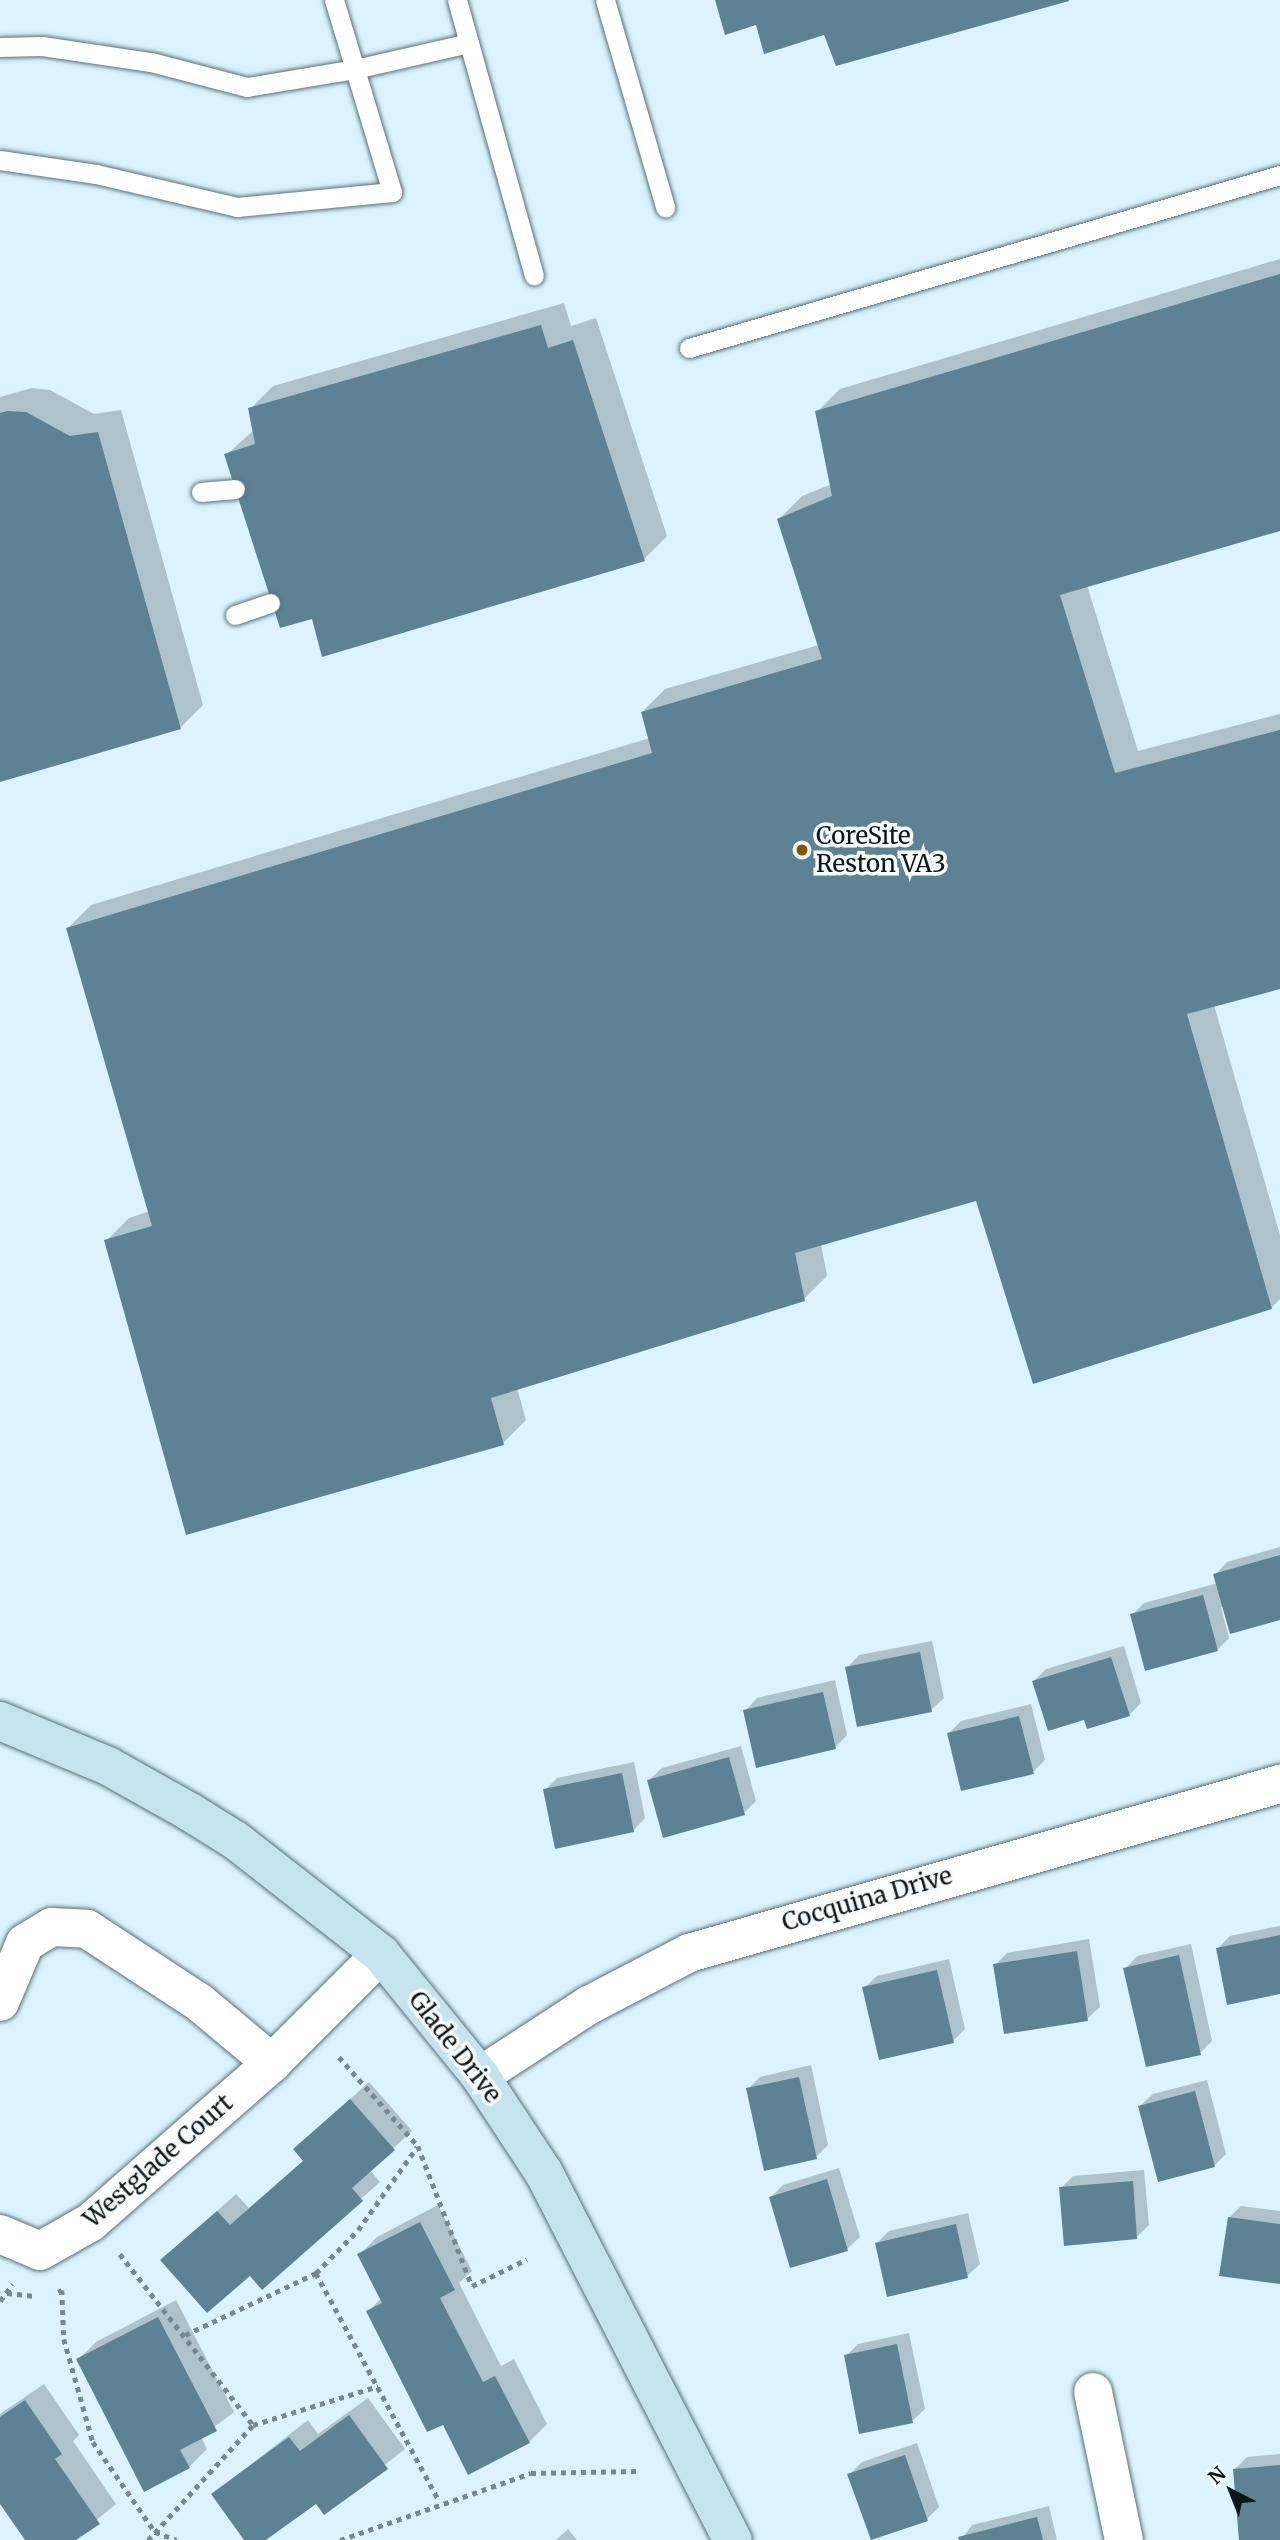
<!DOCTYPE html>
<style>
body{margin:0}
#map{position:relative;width:1280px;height:2540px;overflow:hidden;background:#daf3fe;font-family:Merriweather,serif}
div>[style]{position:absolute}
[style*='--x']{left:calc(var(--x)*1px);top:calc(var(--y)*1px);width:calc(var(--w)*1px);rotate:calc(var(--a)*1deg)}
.shadow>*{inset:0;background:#0003}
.building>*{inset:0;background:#5c8293}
.path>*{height:4.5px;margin-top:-2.25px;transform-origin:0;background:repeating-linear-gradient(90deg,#778890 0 5px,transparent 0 10px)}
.roads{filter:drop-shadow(0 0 2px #5a7079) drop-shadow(0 0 2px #5a7079)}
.lane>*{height:19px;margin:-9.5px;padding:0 9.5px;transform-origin:9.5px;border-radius:9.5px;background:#fff}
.street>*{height:38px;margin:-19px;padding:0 19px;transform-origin:19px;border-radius:19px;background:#fff}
.secondary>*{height:38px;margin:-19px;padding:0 19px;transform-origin:19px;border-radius:19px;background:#c5e3ee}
.dots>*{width:19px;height:19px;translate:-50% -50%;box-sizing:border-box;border:4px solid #f7fcfe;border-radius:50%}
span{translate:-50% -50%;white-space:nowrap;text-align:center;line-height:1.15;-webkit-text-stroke:7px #f7fcfe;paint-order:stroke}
.poi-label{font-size:24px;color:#0b1418}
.left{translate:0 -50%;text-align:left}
.street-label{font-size:24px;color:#0b1418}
.north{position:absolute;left:1196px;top:2456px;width:70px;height:70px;-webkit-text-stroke:5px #f7fcfe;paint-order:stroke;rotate:318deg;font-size:19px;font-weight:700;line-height:28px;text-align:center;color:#0b1418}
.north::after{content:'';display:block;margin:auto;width:24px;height:32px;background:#0b1418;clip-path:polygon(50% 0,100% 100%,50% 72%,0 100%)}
</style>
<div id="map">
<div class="shadow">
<i style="clip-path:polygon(1280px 259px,1280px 529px,1087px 585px,1138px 751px,1280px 714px,1280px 987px,1214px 1005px,1280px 1235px,1280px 1299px,1271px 1308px,977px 1199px,821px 1244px,827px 1276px,804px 1299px,517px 1388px,526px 1420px,503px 1443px,106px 1241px,129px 1218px,150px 1211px,68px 928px,91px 905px,650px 738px,642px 712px,665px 689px,819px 645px,779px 519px,802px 496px,832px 484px,817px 412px,840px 389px)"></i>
<i style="clip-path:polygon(564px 303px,571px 326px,596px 318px,667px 536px,644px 559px,226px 455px,254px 430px,250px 409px,273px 386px)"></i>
<i style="clip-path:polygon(32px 388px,50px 390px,94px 414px,121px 410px,203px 705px,180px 728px,0 780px,0 397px)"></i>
<i style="clip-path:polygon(1280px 1547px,1280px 1618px,1221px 1607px,1229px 1638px,1217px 1650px,1132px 1615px,1144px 1603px,1218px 1583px,1215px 1575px,1227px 1562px)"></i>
<i style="clip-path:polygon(932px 1641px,944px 1698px,931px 1710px,847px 1668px,859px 1655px)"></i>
<i style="clip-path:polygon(1124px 1646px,1141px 1703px,1129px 1715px,1085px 1718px,1034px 1681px,1046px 1669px)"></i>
<i style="clip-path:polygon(835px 1680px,847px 1735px,835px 1748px,745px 1711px,757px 1698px)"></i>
<i style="clip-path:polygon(1031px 1704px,1045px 1760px,1033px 1772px,949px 1733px,961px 1721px)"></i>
<i style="clip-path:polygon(741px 1746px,756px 1801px,744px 1813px,649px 1780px,662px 1768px)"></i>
<i style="clip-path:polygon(634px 1762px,645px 1818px,633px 1831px,545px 1790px,557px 1778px)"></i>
<i style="clip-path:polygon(1280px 1926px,1280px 1992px,1218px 1948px,1230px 1936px)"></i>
<i style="clip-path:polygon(1089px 1939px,1100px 2007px,1087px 2019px,995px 1965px,1007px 1953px)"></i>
<i style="clip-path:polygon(1191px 1944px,1212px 2041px,1200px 2053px,1125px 1969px,1137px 1956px)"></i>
<i style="clip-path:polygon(949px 1959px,965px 2029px,953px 2041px,864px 1988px,877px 1976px)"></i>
<i style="clip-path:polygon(811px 2065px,828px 2145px,816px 2157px,748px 2089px,760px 2077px)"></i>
<i style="clip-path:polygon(1207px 2080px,1226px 2154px,1214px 2166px,1140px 2106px,1153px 2094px)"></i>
<i style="clip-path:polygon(369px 2082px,412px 2131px,370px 2170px,380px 2182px,262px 2287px,250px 2274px,163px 2260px,236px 2194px,249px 2208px,304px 2160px,295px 2149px)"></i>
<i style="clip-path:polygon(839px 2168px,860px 2237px,847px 2249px,771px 2197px,783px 2185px)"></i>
<i style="clip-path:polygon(1144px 2170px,1149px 2225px,1136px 2238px,1061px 2188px,1073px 2176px)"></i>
<i style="clip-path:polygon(438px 2205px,472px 2271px,459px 2283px,501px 2366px,514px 2359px,547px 2424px,529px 2442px,443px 2422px,368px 2312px,381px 2298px,359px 2255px,377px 2237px)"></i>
<i style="clip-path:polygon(1241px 2206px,1280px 2211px,1280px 2283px,1229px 2218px)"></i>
<i style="clip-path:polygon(968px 2213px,980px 2264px,967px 2276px,877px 2243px,889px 2231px)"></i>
<i style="clip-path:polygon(176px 2300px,234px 2412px,201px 2437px,207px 2449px,189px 2467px,78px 2360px,96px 2342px)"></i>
<i style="clip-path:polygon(909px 2333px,925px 2409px,912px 2421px,846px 2356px,858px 2344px)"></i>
<i style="clip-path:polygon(44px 2384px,79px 2435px,73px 2441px,116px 2504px,72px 2540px,27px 2540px,0 2501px,0 2414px)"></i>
<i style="clip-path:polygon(368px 2398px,405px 2449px,324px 2513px,316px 2501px,263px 2540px,246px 2540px,213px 2494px,308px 2420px,318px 2434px)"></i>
<i style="clip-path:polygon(917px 2443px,939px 2507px,927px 2519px,849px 2475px,862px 2462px)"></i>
<i style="clip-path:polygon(1280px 2454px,1280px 2540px,1240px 2540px,1235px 2469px,1247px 2457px)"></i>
<i style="clip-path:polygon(1049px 2506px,1057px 2540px,961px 2540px,972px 2525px)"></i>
<i style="clip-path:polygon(568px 2529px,577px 2540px,556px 2540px)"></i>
</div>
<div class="building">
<i style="clip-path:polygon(715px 0,1069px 0,1069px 1px,836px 66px,824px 35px,764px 54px,756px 25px,725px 35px)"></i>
<i style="clip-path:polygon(1280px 274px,1280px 531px,1060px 595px,1115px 773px,1280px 730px,1280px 989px,1187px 1014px,1272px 1309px,1033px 1384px,976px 1201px,795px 1253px,805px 1301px,491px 1398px,504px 1445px,186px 1535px,104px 1240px,152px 1226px,66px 928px,652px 753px,641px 712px,822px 659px,777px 519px,832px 496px,815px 411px)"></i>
<i style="clip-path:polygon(541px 325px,548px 348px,573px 340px,645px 561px,322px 657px,312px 619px,280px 628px,224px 454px,255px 444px,248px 408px)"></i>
<i style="clip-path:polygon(7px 411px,26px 412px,70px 436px,98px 432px,181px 729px,0 782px,0 413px)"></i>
<i style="clip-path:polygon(1280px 1555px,1280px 1620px,1230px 1634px,1213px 1574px)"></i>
<i style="clip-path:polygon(1203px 1595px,1218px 1651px,1145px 1671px,1130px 1614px)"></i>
<i style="clip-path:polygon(920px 1652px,932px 1712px,857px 1727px,845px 1667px)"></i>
<i style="clip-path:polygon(1111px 1657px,1130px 1716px,1087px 1729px,1084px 1720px,1048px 1731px,1032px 1681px)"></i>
<i style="clip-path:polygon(823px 1692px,836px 1749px,756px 1768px,743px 1710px)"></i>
<i style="clip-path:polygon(1019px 1716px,1034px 1774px,961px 1791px,947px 1733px)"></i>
<i style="clip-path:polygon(729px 1757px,745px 1815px,663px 1838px,647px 1780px)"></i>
<i style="clip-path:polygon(622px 1773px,634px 1832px,555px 1849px,543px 1789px)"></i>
<i style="clip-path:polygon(1280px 1935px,1280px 1994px,1227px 2005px,1216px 1948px)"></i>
<i style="clip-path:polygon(1077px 1951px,1088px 2021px,1004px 2034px,993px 1964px)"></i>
<i style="clip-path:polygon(1179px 1955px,1201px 2055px,1146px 2067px,1123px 1968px)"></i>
<i style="clip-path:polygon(937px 1970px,954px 2043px,879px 2060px,862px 1987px)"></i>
<i style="clip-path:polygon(799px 2077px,817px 2159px,764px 2171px,746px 2088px)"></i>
<i style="clip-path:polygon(1195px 2091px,1215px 2167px,1158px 2182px,1138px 2106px)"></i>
<i style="clip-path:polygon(350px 2099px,395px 2150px,352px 2188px,363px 2201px,262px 2290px,250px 2276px,207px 2313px,160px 2260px,217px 2211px,230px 2225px,303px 2161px,293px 2149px)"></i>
<i style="clip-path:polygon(827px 2179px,848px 2251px,790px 2268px,769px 2197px)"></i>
<i style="clip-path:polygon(1133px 2181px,1137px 2239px,1064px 2246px,1059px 2187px)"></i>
<i style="clip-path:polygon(1228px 2217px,1280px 2224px,1280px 2284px,1219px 2276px)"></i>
<i style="clip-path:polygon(420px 2222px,455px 2290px,440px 2298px,483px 2382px,495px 2376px,530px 2443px,468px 2475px,443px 2425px,427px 2432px,366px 2311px,382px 2303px,357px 2254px)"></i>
<i style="clip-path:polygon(956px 2224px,968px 2278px,887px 2297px,875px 2243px)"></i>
<i style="clip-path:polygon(158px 2317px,217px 2431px,180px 2450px,190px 2468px,144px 2492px,76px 2359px)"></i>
<i style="clip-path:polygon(897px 2344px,913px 2423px,859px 2434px,844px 2355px)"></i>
<i style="clip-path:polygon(25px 2400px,62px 2454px,55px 2459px,100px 2524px,76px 2540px,25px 2540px,0 2504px,0 2417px)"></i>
<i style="clip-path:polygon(349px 2415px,388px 2469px,324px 2515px,316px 2504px,266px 2540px,244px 2540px,211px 2494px,289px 2437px,300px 2451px)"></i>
<i style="clip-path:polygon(905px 2455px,928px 2521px,871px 2540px,847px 2474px)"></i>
<i style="clip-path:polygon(1280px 2465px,1280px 2540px,1239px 2540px,1233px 2469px)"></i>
<i style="clip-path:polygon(1037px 2517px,1043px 2540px,959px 2540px,958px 2537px)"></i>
</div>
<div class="path">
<i style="--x:339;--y:2057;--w:119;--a:48.4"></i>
<i style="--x:418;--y:2146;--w:150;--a:68.9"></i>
<i style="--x:472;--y:2286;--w:61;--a:-26.1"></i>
<i style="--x:120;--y:2254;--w:217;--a:52.1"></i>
<i style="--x:316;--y:2273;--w:260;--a:61.6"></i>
<i style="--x:58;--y:2292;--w:4;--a:-27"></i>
<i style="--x:62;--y:2290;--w:49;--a:87.7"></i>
<i style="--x:64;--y:2339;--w:107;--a:74.3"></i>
<i style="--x:93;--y:2442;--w:109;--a:55.4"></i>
<i style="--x:155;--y:2532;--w:23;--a:20"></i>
<i style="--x:7;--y:2293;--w:28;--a:6"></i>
<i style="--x:0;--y:2301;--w:21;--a:-53"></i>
<i style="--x:185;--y:2335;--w:145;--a:-25.3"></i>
<i style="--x:316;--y:2273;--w:60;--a:-45.7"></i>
<i style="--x:358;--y:2230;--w:102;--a:-54.6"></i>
<i style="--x:148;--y:2540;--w:156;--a:-47.6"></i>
<i style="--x:253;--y:2425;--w:131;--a:-17.3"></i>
<i style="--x:340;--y:2540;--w:202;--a:-19.3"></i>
<i style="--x:531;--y:2473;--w:105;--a:-1.1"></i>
</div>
<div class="roads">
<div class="lane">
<i style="--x:457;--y:0;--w:286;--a:74.4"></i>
<i style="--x:605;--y:0;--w:216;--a:73.8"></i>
<i style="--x:0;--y:47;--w:42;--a:-1.4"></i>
<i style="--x:42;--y:46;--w:110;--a:8.4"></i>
<i style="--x:151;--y:62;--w:99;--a:14.6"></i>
<i style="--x:247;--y:87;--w:109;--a:-9.5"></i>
<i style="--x:355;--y:69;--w:117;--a:-12.8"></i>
<i style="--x:0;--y:160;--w:97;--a:8.3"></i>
<i style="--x:96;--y:174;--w:145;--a:13.2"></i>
<i style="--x:237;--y:207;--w:156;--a:-5.5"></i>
<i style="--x:392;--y:192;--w:201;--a:-106.8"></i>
<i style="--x:689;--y:348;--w:616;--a:-16.32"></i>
<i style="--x:201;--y:492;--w:34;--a:-5"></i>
<i style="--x:235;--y:615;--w:37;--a:-19"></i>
</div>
<div class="street">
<i style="--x:0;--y:2002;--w:64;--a:-67"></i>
<i style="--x:25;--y:1943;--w:31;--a:-31"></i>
<i style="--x:52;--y:1927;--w:35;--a:3"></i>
<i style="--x:87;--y:1929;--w:135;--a:33.2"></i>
<i style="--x:200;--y:2003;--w:94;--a:39.8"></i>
<i style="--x:480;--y:2076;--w:130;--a:-33.1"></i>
<i style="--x:589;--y:2005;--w:113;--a:-27.5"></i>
<i style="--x:689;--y:1953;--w:615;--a:-15.96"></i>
<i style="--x:0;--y:2234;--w:43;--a:23"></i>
<i style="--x:40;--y:2251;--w:59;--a:-29.6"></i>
<i style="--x:91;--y:2222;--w:241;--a:-41.3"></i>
<i style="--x:272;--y:2063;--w:154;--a:-45"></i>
<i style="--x:1093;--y:2392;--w:151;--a:78.2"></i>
</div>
<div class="secondary">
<i style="--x:0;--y:1721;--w:117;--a:22.6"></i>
<i style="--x:108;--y:1766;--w:94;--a:29.3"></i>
<i style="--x:190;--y:1812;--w:53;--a:31.9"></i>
<i style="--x:235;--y:1840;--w:185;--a:38"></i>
<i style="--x:381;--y:1954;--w:157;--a:50.9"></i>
<i style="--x:480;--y:2076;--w:116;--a:56.6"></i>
<i style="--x:544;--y:2173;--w:413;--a:62.8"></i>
</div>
</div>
<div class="dots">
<i style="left:802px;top:850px;background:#875300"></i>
</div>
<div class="poi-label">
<span class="left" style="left:816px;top:850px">CoreSite<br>Reston VA3</span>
</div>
<div class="street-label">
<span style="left:867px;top:1899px;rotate:-16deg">Cocquina Drive</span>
<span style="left:455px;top:2047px;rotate:52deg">Glade Drive</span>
<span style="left:158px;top:2161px;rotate:-41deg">Westglade Court</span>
</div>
<div class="north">N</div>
</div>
